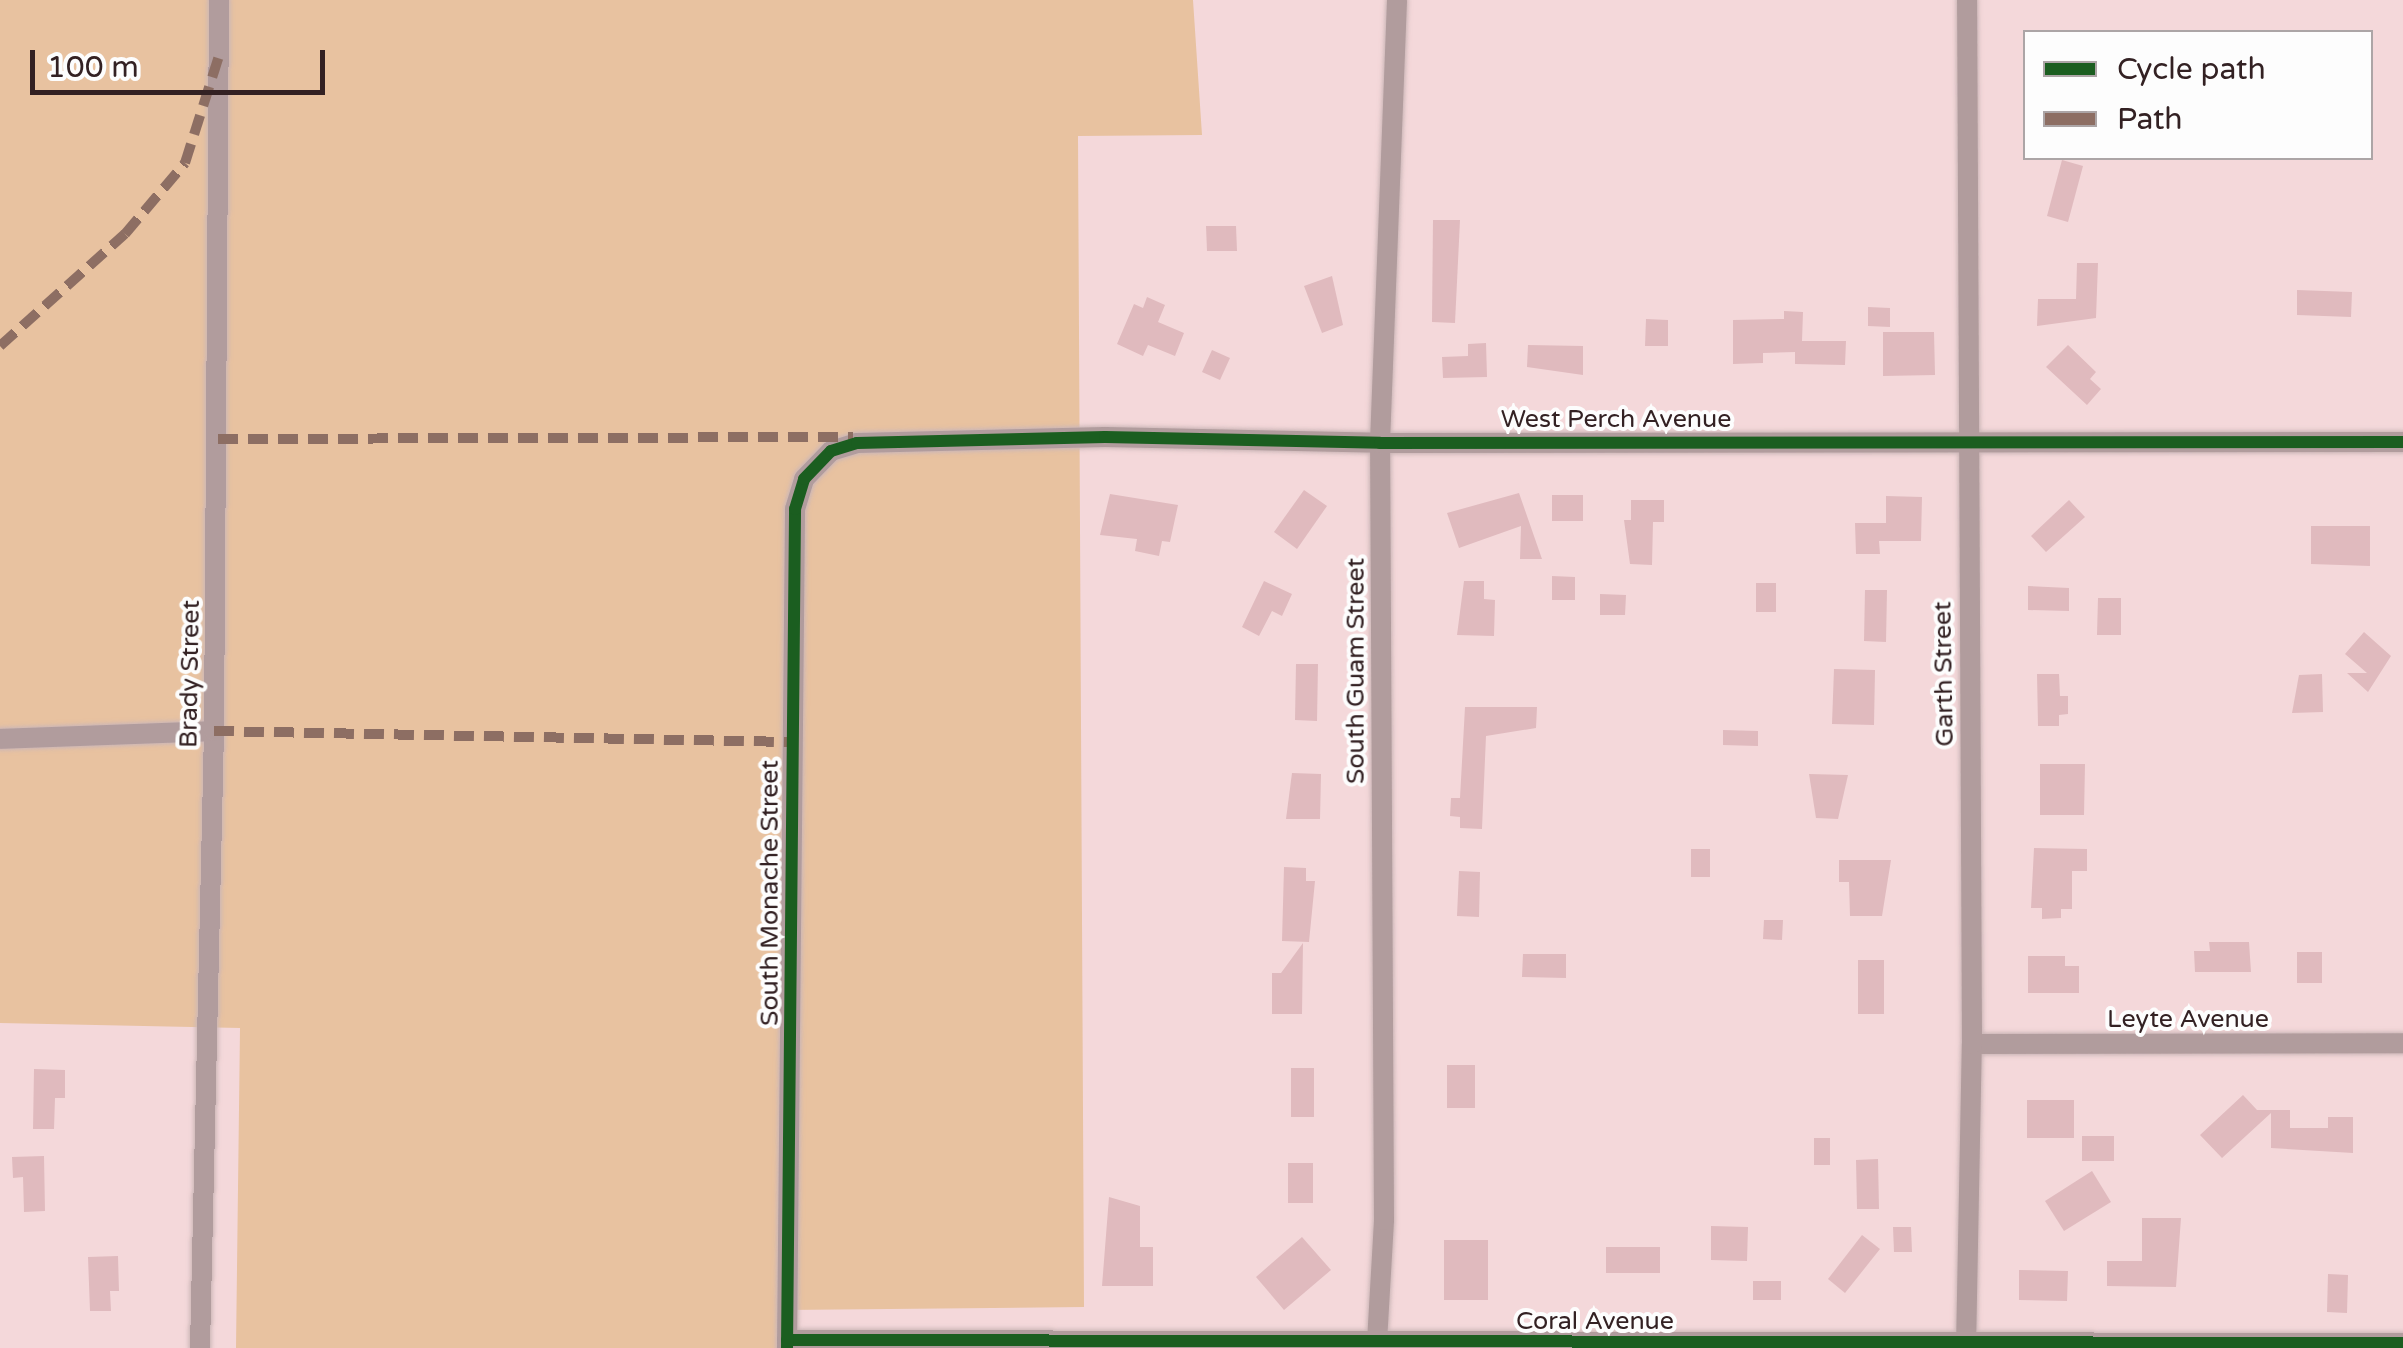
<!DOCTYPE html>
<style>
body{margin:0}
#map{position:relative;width:2403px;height:1348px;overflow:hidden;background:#f4d8da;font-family:"Varela Round",sans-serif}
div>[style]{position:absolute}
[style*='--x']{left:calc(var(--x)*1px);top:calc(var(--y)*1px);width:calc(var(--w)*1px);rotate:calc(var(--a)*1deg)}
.green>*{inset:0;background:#e8c2a0}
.building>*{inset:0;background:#e0babe}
.roads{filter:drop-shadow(0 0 2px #cbb6b7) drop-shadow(0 0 2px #cbb6b7)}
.minor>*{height:20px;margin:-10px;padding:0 10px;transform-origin:10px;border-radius:10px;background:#b19c9d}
.quiet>*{height:10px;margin-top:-5px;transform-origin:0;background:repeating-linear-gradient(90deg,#8d6e63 0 20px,transparent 0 30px)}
.cycleway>*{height:12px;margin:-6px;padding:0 6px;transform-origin:6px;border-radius:6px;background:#1b5e20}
span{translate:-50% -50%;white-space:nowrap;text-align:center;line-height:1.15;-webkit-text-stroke:8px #fdfdfd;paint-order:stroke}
.street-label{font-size:25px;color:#332123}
.legend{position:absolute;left:2023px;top:30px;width:350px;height:130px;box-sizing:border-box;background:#fdfdfd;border:2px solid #aca5a6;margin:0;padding:12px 18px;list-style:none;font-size:30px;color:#332123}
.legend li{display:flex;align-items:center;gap:20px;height:50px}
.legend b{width:50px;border:2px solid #aca5a6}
.scale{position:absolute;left:30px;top:50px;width:295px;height:45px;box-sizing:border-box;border:5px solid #332123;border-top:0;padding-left:12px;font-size:30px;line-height:35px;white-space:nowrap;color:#332123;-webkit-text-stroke:8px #fdfdfd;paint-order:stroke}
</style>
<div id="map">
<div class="green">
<i style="clip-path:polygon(0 0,1193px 0,1202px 135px,1078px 136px,1084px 1307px,786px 1310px,785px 1348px,236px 1348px,240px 1028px,0 1023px)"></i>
</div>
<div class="building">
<i style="clip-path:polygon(2062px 160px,2083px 166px,2068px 222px,2047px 216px)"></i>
<i style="clip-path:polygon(1433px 220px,1460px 220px,1455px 323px,1432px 322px)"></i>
<i style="clip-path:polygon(1206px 226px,1236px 226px,1237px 251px,1207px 251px)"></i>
<i style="clip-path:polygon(2077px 263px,2098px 263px,2096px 318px,2037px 326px,2038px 299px,2076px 299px)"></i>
<i style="clip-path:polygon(1332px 276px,1343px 325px,1322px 333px,1304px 286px)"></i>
<i style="clip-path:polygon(2297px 290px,2352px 292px,2351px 317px,2297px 315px)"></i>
<i style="clip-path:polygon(1147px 297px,1165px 305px,1158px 322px,1184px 333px,1175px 356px,1148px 345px,1143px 356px,1117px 344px,1134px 304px,1143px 308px)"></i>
<i style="clip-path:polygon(1868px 307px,1890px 308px,1890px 327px,1868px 326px)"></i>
<i style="clip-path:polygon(1784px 311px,1803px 312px,1802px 341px,1846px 341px,1845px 365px,1795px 364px,1795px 352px,1763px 353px,1763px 363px,1733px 364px,1733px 320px,1784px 319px)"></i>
<i style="clip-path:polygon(1646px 319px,1668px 320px,1668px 346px,1645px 346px)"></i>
<i style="clip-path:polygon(1883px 332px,1934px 332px,1935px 375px,1883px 376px)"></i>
<i style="clip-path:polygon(1486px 343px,1487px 377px,1443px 378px,1442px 357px,1468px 356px,1468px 344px)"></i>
<i style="clip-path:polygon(1528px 345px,1583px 346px,1583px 375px,1527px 367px)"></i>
<i style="clip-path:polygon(2068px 345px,2096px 372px,2090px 379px,2101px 389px,2087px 405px,2046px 367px)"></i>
<i style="clip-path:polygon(1212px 350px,1230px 358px,1220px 380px,1202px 372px)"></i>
<i style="clip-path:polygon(1304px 490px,1327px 506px,1297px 549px,1274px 532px)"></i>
<i style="clip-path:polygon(1519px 493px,1542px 559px,1520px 559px,1521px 526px,1459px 548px,1447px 513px)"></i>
<i style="clip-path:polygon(1110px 494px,1178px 505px,1170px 542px,1162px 541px,1159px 556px,1135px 551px,1137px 539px,1100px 535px)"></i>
<i style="clip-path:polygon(1552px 495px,1583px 495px,1583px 521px,1552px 521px)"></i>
<i style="clip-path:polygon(1886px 496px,1922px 497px,1921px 541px,1879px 541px,1880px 554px,1856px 554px,1855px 523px,1886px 523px)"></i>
<i style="clip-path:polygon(1631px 500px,1664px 500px,1664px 522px,1653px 522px,1652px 565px,1630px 564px,1624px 520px,1631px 520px)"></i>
<i style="clip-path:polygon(2069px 500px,2085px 517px,2046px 552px,2031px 536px)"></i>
<i style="clip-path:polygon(2311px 526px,2370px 526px,2370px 566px,2311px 564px)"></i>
<i style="clip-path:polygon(1552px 576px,1575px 577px,1575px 600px,1552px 600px)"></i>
<i style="clip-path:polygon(1264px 581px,1292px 594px,1282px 616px,1272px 611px,1259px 636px,1242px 627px)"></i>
<i style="clip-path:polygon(1464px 581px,1484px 581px,1484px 599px,1495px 600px,1494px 636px,1457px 635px)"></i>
<i style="clip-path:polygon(1756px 583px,1776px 583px,1776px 612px,1756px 612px)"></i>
<i style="clip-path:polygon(2028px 586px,2069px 588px,2069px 611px,2028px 610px)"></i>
<i style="clip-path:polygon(1865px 590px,1887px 590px,1886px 642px,1864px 641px)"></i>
<i style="clip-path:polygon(1600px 594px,1626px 595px,1625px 615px,1600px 615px)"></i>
<i style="clip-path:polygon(2098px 598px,2121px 598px,2121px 635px,2097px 635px)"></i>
<i style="clip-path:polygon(2364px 632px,2391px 656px,2368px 692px,2347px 673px,2367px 673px,2345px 654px)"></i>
<i style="clip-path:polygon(1296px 664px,1318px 664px,1317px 721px,1295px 720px)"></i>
<i style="clip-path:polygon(1834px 669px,1875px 670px,1874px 725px,1832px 724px)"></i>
<i style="clip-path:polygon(2037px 674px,2059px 674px,2060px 696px,2068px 696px,2068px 714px,2059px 715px,2059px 726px,2038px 726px)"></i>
<i style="clip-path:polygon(2322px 674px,2323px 712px,2292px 713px,2299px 675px)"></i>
<i style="clip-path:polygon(1465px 707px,1537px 707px,1536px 728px,1486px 736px,1482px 829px,1460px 828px,1460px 817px,1450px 816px,1451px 798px,1460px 798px)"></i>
<i style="clip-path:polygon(1723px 730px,1758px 731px,1758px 746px,1723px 745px)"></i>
<i style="clip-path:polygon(2040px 764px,2085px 764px,2084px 815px,2040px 815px)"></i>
<i style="clip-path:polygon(1292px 773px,1321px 774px,1320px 819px,1286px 819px)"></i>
<i style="clip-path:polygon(1809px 774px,1848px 775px,1838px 819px,1816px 818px)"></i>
<i style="clip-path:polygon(2034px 848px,2087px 849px,2087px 871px,2072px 871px,2072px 909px,2061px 909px,2061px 918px,2042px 919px,2042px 908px,2031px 908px)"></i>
<i style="clip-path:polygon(1691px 849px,1710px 849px,1710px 877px,1691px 877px)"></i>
<i style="clip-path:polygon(1839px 860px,1891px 860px,1882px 916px,1850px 916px,1849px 882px,1839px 882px)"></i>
<i style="clip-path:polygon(1284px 867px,1306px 868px,1306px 881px,1315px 881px,1309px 942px,1282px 941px)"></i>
<i style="clip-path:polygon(1459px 871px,1480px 872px,1479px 917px,1457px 916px)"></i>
<i style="clip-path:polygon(1764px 920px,1783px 920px,1782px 940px,1763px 939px)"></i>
<i style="clip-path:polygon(2209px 942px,2249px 942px,2251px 972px,2195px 972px,2194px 951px,2210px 951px)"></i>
<i style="clip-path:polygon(1303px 943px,1302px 1014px,1272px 1014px,1272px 973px,1281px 973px)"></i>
<i style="clip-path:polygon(2297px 952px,2322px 952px,2322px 983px,2297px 983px)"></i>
<i style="clip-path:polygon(1523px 954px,1566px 954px,1566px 978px,1522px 977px)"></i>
<i style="clip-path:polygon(2028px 956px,2065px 956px,2065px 966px,2079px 966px,2079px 993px,2028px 993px)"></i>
<i style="clip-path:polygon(1858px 960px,1884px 960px,1884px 1014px,1858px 1014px)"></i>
<i style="clip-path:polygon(1447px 1065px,1475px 1065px,1475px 1108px,1447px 1108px)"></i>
<i style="clip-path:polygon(1291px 1068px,1314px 1068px,1314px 1117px,1291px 1117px)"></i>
<i style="clip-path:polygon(34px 1069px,65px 1070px,65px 1098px,55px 1098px,54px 1129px,33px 1129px)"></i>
<i style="clip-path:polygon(2243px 1095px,2257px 1110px,2290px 1110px,2290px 1128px,2328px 1128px,2328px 1117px,2353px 1117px,2353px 1153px,2271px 1148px,2271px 1113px,2222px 1158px,2200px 1135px)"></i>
<i style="clip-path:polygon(2027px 1100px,2074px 1100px,2074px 1138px,2027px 1138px)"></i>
<i style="clip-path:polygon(2082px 1136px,2114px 1136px,2114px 1161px,2082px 1161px)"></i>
<i style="clip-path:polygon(1814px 1138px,1830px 1138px,1830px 1165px,1814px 1165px)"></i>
<i style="clip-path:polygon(44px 1156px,45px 1211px,24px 1212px,23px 1177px,13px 1178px,12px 1157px)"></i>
<i style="clip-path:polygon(1878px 1159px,1879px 1209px,1857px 1209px,1856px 1160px)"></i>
<i style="clip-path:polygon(1288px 1163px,1313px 1163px,1313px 1203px,1288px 1203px)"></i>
<i style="clip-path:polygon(2092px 1171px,2111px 1202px,2064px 1231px,2045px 1201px)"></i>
<i style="clip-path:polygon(1109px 1197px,1140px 1206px,1140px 1247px,1153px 1247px,1153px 1286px,1102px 1286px)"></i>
<i style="clip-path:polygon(2142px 1218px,2181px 1218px,2176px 1287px,2107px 1286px,2107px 1261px,2142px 1261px)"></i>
<i style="clip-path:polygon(1711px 1226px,1748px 1227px,1747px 1261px,1711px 1260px)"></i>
<i style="clip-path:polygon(1893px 1227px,1911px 1227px,1912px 1252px,1894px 1252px)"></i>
<i style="clip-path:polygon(1862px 1235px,1880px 1249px,1845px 1293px,1828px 1279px)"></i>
<i style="clip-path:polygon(1302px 1237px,1331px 1270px,1284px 1310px,1256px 1277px)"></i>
<i style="clip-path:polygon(1444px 1240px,1488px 1240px,1488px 1300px,1444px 1300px)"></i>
<i style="clip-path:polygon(1606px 1247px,1660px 1247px,1660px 1273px,1606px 1273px)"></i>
<i style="clip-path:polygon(118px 1256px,119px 1291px,110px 1291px,111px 1311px,90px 1311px,88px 1257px)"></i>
<i style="clip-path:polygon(2019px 1270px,2068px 1271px,2067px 1301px,2019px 1300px)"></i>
<i style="clip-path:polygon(2328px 1274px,2348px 1275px,2347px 1313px,2327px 1312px)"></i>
<i style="clip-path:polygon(1753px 1281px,1781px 1281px,1781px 1300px,1753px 1300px)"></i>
</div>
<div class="roads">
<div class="minor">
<i style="--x:0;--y:739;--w:214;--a:-2.1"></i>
<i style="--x:1972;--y:1044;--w:431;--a:-0.1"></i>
<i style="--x:787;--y:1340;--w:1616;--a:0.11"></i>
<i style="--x:1377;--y:1342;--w:122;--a:-86.7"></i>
<i style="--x:1384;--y:1220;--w:777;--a:-90.29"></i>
<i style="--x:1380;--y:443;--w:443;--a:-87.8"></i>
<i style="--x:200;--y:1348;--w:617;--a:-88.7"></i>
<i style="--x:214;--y:731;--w:731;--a:-89.61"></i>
<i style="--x:787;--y:1348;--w:839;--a:-89.45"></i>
<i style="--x:795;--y:509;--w:31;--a:-73"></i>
<i style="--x:804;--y:479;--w:39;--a:-46"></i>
<i style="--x:831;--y:451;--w:27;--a:-17"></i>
<i style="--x:857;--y:443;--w:248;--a:-1.4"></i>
<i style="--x:1105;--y:437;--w:275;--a:1.2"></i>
<i style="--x:1380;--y:443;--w:1023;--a:-0.06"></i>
<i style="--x:1966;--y:1348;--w:304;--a:-88.9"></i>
<i style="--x:1972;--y:1044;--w:1044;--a:-90.27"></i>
</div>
</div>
<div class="quiet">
<i style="--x:0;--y:346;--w:168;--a:-41.9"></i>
<i style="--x:125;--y:234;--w:93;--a:-49.8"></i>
<i style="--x:185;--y:163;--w:112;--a:-72.4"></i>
<i style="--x:218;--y:439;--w:635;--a:-0.18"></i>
<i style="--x:214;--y:731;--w:578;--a:1.09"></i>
</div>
<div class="cycleway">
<i style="--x:787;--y:1340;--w:1616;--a:0.11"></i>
<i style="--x:787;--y:1348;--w:839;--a:-89.45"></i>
<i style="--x:795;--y:509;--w:31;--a:-73"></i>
<i style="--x:804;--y:479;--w:39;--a:-46"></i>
<i style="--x:831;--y:451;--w:27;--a:-17"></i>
<i style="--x:857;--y:443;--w:248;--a:-1.4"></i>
<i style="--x:1105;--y:437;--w:275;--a:1.2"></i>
<i style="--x:1380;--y:443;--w:1023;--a:-0.06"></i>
</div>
<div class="street-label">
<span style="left:1616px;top:419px">West Perch Avenue</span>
<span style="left:1356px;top:671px;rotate:-90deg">South Guam Street</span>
<span style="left:190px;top:674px;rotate:-89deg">Brady Street</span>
<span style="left:1944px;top:674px;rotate:-91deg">Garth Street</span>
<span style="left:770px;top:893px;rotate:-90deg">South Monache Street</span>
<span style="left:2188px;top:1019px">Leyte Avenue</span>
<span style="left:1595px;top:1321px">Coral Avenue</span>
</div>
<ul class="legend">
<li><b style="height:12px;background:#1b5e20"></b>Cycle path</li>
<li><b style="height:12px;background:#8d6e63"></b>Path</li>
</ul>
<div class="scale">100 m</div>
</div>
